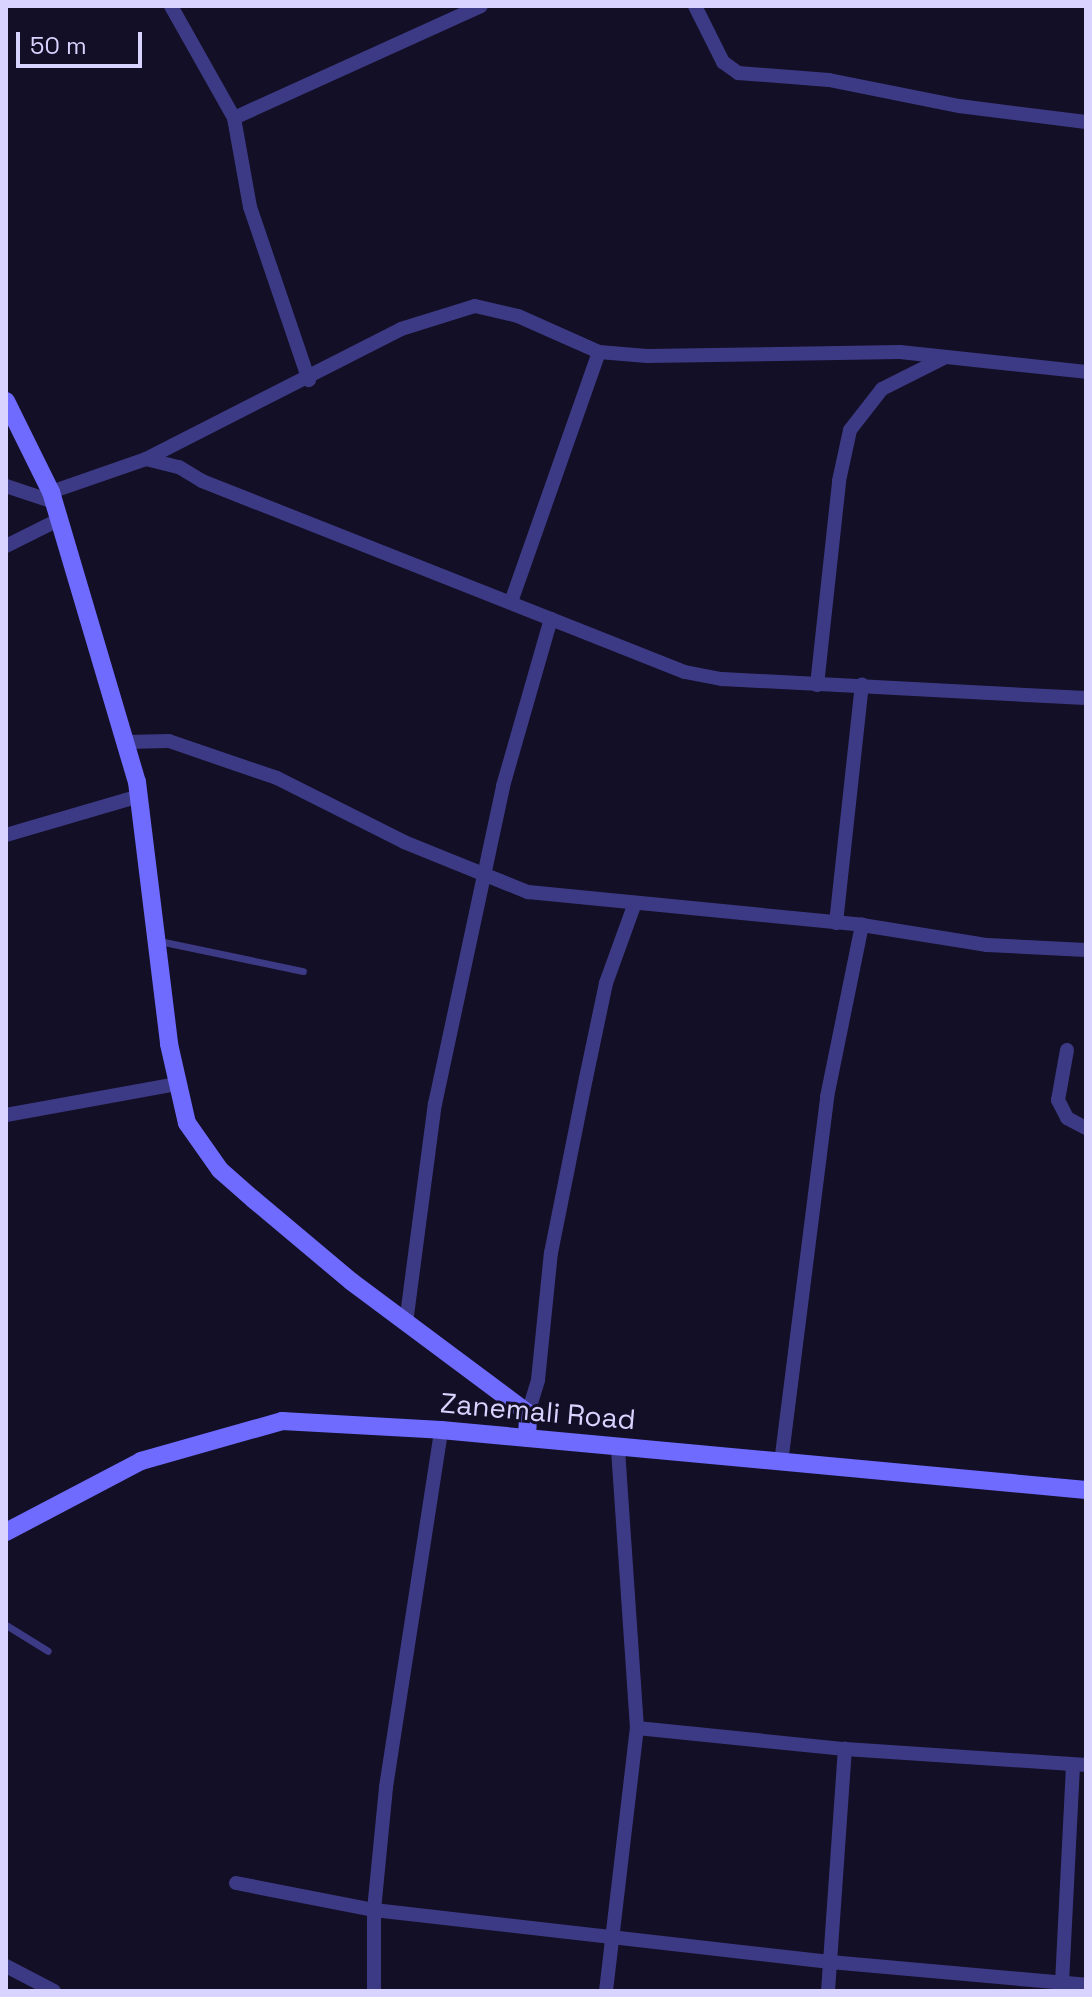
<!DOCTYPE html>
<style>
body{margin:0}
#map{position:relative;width:1092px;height:1997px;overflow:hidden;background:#130f26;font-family:"Space Grotesk",sans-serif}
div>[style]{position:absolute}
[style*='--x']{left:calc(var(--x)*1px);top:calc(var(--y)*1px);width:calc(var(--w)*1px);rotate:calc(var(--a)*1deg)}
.lane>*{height:7px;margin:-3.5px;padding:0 3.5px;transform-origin:3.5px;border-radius:3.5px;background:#3d3a85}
.street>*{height:14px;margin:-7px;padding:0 7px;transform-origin:7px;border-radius:7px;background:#3d3a85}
.secondary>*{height:18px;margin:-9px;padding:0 9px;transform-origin:9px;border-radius:9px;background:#6f6bff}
span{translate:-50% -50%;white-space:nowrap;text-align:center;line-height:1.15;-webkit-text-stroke:6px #130f26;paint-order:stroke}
.street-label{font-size:28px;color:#d9d4ff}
.frame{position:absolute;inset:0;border:8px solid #d9d4ff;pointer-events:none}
.scale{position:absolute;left:16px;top:32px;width:126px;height:36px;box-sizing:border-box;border:4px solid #d9d4ff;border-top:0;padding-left:10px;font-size:24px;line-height:28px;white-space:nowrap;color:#d9d4ff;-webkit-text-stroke:6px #130f26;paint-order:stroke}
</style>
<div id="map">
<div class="lane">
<i style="--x:159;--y:941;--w:147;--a:11.8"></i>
<i style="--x:6;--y:1625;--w:49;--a:31.8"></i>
</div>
<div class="street">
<i style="--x:171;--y:6;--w:129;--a:60.6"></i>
<i style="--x:234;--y:118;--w:90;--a:79.8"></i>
<i style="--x:250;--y:207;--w:183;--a:71.2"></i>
<i style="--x:695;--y:6;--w:63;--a:63.4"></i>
<i style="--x:723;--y:62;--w:19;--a:36"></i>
<i style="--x:738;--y:73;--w:91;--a:4.4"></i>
<i style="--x:829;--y:80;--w:133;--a:11.3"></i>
<i style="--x:959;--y:106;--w:128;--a:7.2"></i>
<i style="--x:234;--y:118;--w:271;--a:-24.4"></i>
<i style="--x:146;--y:459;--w:286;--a:-27"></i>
<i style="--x:401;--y:329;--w:77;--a:-17.3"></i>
<i style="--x:475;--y:306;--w:44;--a:13.1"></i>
<i style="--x:518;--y:316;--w:89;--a:24"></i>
<i style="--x:599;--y:352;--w:48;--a:4.8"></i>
<i style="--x:647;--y:356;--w:253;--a:-0.9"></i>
<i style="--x:900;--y:352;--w:187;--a:6.1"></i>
<i style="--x:6;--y:486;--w:51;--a:18.4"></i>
<i style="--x:51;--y:492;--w:101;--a:-19.2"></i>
<i style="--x:146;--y:459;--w:34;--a:14"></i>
<i style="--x:179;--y:467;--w:27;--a:31"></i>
<i style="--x:202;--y:481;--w:519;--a:21.58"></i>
<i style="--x:685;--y:672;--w:38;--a:11"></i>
<i style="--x:722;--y:679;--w:364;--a:3"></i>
<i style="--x:6;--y:546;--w:60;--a:-26.6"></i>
<i style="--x:511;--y:602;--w:265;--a:-70.6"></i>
<i style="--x:817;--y:685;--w:205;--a:-83.8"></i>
<i style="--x:839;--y:481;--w:52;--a:-77.8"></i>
<i style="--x:850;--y:430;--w:52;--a:-52"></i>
<i style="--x:882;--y:389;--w:69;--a:-26.6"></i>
<i style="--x:126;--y:742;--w:43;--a:-1.3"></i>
<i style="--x:169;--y:741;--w:114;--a:18.9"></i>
<i style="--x:277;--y:778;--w:142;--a:26.7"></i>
<i style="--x:404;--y:842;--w:134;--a:22"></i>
<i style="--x:528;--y:892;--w:336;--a:5.6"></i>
<i style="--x:862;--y:925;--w:127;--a:9.1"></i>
<i style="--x:987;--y:945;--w:99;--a:2.9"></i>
<i style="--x:6;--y:835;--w:139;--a:-16.3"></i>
<i style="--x:836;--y:923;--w:240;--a:-83.8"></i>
<i style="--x:1067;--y:1050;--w:51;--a:100.2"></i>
<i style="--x:1058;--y:1100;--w:20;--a:63"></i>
<i style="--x:1067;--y:1118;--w:21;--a:28"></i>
<i style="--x:6;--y:1115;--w:173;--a:-10.3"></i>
<i style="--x:406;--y:1323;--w:221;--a:-82.5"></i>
<i style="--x:435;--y:1104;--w:325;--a:-77.9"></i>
<i style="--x:503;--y:786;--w:174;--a:-74"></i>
<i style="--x:528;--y:1413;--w:34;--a:-73"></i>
<i style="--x:538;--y:1380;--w:128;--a:-84.2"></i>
<i style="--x:551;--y:1253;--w:178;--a:-78.7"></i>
<i style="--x:586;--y:1078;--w:97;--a:-78.1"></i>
<i style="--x:606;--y:983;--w:85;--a:-70.1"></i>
<i style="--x:781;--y:1463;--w:369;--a:-82.8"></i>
<i style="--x:827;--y:1097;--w:176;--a:-78.5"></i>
<i style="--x:637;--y:1728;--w:209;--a:5.8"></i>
<i style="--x:845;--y:1749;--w:242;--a:3.8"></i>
<i style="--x:236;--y:1883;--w:141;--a:11.1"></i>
<i style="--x:374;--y:1910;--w:459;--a:6.5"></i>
<i style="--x:830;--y:1962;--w:257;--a:5.1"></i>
<i style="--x:6;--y:1966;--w:54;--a:27.5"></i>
<i style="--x:1062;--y:1983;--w:218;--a:-87.1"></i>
<i style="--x:374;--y:1991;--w:81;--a:-90"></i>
<i style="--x:374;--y:1910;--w:124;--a:-84.4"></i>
<i style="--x:386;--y:1787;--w:361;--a:-81.2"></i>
<i style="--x:606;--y:1991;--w:265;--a:-83.3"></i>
<i style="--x:637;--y:1728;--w:283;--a:-93.9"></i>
<i style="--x:828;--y:1991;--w:243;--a:-86"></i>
</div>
<div class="secondary">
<i style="--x:6;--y:401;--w:102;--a:63.7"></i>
<i style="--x:51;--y:492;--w:302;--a:73.5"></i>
<i style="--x:137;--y:782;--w:264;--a:83"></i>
<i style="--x:169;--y:1044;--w:81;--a:77.2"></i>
<i style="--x:187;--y:1123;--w:57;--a:54.9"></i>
<i style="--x:220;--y:1170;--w:44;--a:41.3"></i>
<i style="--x:253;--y:1199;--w:129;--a:40"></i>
<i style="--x:352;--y:1282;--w:219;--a:36.7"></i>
<i style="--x:528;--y:1413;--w:25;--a:92"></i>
<i style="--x:6;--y:1532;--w:153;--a:-27.7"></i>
<i style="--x:141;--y:1461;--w:147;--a:-15.8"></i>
<i style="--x:282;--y:1421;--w:159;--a:3.2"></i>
<i style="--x:441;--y:1430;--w:648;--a:5.31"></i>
</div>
<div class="street-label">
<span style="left:538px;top:1411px;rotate:5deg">Zanemali Road</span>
</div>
<div class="frame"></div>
<div class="scale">50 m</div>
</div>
